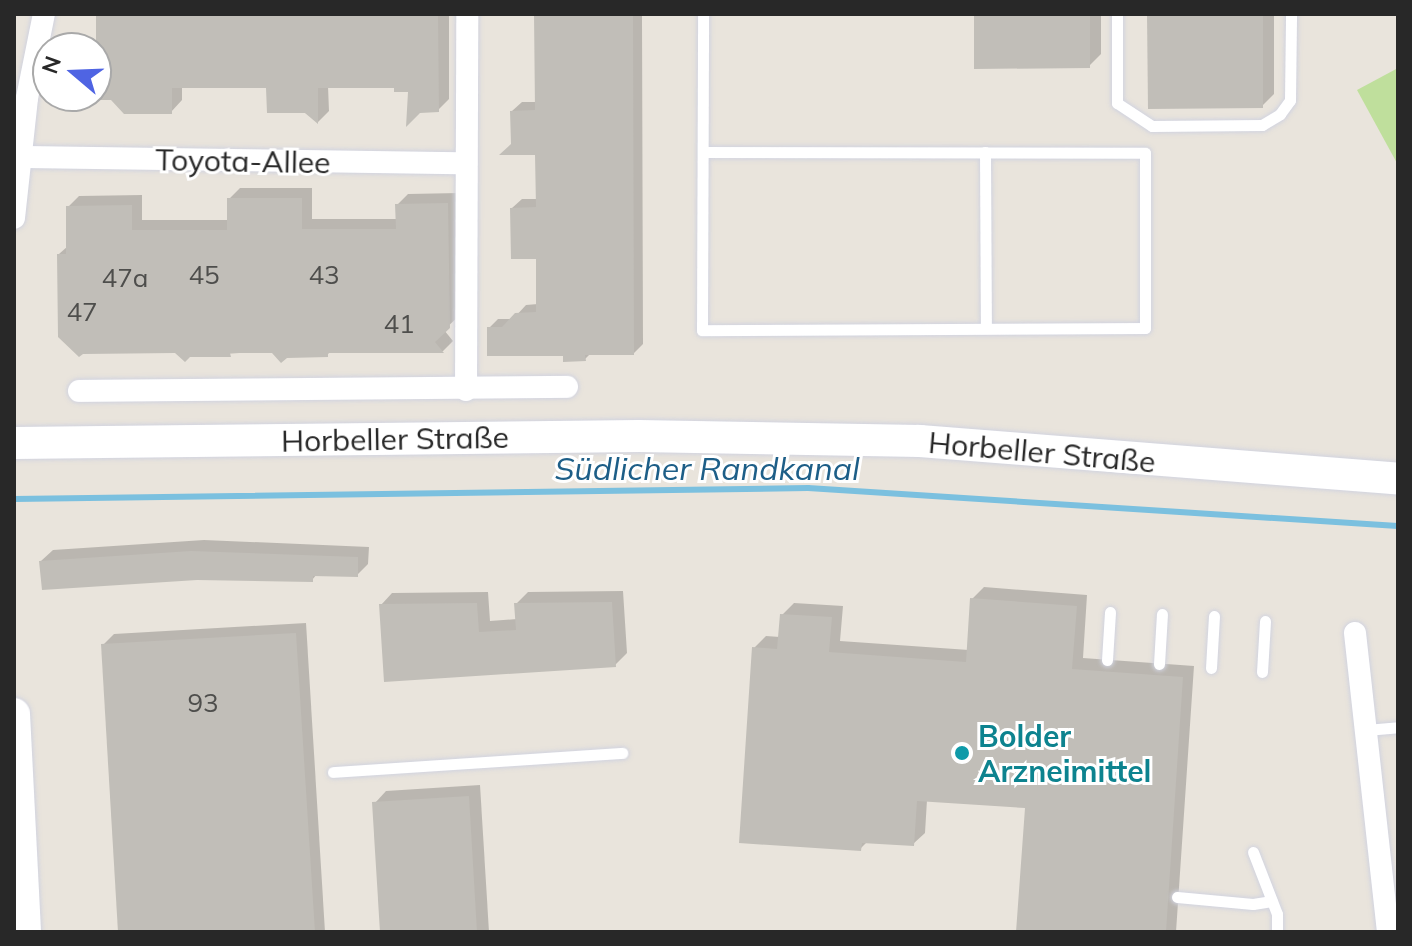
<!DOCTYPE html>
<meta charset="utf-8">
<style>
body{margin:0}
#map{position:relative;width:1412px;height:946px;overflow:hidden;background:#e9e4dc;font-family:Mulish,sans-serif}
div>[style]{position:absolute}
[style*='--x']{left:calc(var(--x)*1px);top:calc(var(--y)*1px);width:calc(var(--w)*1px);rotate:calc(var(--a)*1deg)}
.pitch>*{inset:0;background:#bfdf9c}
.shadow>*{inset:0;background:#0003}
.stream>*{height:6px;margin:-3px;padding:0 3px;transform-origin:3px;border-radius:3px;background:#7bc0df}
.building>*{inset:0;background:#c1beb8}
.roads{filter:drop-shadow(0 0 2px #d1d3df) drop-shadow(0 0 2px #d1d3df)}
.lane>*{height:11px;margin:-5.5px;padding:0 5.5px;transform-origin:5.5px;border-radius:5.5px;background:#fff}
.street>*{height:22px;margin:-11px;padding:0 11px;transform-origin:11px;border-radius:11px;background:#fff}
.secondary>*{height:32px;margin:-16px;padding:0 16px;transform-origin:16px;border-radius:16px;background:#fff}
.dots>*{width:22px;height:22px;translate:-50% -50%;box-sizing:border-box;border:4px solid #fff;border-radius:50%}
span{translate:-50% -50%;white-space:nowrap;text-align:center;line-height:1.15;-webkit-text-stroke:6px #fff;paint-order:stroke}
.number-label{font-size:26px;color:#4e4e4c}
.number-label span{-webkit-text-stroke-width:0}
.street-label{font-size:30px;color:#282828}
.culture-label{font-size:30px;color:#0d838f;font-weight:700}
.left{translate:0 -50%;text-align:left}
.water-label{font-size:32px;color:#1d5e87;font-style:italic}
.frame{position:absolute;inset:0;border:16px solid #282828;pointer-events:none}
.north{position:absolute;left:32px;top:32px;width:80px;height:80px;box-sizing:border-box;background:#fff;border:2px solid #a9a9a9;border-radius:50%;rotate:289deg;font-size:22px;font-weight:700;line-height:32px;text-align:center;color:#282828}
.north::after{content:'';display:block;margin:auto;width:28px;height:36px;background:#4f64e3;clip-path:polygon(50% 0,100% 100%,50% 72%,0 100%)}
</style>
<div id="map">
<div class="pitch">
<i style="clip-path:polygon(1398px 68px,1398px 165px,1357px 90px)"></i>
</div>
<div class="shadow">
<i style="clip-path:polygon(100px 14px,449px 14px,449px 99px,438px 110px,411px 90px,396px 86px,328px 86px,329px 111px,318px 122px,268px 86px,182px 86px,182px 100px,171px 112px,112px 98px,89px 98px,96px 96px)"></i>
<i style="clip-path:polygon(536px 14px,642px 14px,643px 344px,634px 353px,591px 353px,585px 359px,489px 328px,498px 319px,513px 319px,526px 305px,538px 304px,538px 257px,512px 208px,522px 199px,538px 199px,537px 153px,513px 144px,512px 111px,522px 102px,537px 102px)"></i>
<i style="clip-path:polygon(976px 14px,1101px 14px,1101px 54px,1089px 66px)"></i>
<i style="clip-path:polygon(1149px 14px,1274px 14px,1274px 94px,1262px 106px)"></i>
<i style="clip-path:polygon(240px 188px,312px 188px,312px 219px,398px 219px,397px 205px,408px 194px,459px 193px,460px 315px,444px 330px,453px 341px,443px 351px,331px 351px,327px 355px,272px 351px,189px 356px,176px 351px,59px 254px,68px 246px,68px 207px,79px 196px,142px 195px,142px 220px,229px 220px,229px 199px)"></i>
<i style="clip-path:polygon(204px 540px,369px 547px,368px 564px,357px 575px,317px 574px,312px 580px,41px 561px,53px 550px)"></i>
<i style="clip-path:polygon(984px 587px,1087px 595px,1083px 658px,1194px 666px,1176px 932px,1018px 932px,1027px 807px,927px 800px,925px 833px,913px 844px,868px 841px,860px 849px,754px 648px,766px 636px,780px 637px,782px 615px,794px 603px,843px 606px,840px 641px,969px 650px,972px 599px)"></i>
<i style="clip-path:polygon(623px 591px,627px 653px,615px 665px,386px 680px,381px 605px,392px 593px,488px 592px,490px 621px,517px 619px,516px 604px,528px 592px)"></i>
<i style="clip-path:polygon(306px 623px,325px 932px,120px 932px,103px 645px,114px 634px)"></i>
<i style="clip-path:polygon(480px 785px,489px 932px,382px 932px,375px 803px,386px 791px)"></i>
</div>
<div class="stream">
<i style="--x:14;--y:499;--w:794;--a:-0.79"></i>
<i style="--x:808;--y:488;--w:591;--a:3.69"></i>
</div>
<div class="building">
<i style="clip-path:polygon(438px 14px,439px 112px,420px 113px,406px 127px,408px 92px,394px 92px,394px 88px,318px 88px,318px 124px,305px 113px,267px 113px,266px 88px,172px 88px,172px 114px,124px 114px,111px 100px,96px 100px,96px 15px)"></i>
<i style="clip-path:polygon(534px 14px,633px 14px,634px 355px,585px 355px,586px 361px,563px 362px,563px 356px,487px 356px,487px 327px,502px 327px,515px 313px,536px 312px,536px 259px,511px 259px,510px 208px,536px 207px,535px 155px,499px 155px,511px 144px,510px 111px,535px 110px)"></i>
<i style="clip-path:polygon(974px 14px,1090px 14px,1090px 68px,974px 69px)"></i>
<i style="clip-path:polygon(1147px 14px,1263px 14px,1263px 108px,1148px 109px)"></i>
<i style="clip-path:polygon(227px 198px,302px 198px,302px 229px,396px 229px,395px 204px,448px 203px,450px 328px,435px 342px,444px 353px,328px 353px,328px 357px,287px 358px,281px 363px,272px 353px,230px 353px,231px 357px,190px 357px,185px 362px,175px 353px,83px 354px,79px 357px,58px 337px,57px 254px,66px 254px,66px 206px,132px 205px,132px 230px,227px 230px)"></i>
<i style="clip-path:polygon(191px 551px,358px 557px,358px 577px,313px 576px,313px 582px,197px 580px,42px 590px,39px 561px)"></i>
<i style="clip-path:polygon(970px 598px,1077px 606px,1072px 669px,1183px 677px,1166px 932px,1016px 932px,1025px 808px,917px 801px,914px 846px,862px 843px,861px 851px,739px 843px,752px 647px,777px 649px,780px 614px,832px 617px,829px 652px,966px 662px)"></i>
<i style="clip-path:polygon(612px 602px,616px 667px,384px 682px,379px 604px,477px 603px,479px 632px,516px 630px,514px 603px)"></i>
<i style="clip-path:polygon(296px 633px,315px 932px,118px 932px,101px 644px)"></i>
<i style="clip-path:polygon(469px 796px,477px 932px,380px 932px,372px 802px)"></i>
</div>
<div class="roads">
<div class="lane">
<i style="--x:1117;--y:14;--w:89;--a:90"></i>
<i style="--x:1117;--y:103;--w:42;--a:33.3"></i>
<i style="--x:1152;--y:126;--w:110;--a:-0.5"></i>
<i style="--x:1262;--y:125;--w:21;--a:-31"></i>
<i style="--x:1280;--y:114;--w:17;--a:-54"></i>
<i style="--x:1290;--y:100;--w:86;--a:-89.3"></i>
<i style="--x:703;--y:152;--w:442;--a:0.1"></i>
<i style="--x:1145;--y:153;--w:175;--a:90"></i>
<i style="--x:1145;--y:328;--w:443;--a:179.7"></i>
<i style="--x:702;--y:330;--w:316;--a:-89.8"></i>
<i style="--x:985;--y:152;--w:175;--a:89.7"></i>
<i style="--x:1107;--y:660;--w:48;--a:-86.4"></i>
<i style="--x:1159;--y:664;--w:50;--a:-86.6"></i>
<i style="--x:1211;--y:668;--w:52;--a:-86.7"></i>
<i style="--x:1262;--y:672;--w:51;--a:-86.6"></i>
<i style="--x:1366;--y:730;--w:32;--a:-5"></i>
<i style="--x:333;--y:772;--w:290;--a:-3.8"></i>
<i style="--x:1253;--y:852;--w:66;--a:68.8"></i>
<i style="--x:1277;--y:914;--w:18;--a:90"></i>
<i style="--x:1177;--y:897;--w:76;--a:5.3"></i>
<i style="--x:1253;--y:904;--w:19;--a:-9"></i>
</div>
<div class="street">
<i style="--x:19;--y:157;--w:447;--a:0.8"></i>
<i style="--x:14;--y:218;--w:121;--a:-83.8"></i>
<i style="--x:27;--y:98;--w:86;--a:-78.6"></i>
<i style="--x:466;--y:390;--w:376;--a:-89.8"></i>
<i style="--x:79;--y:391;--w:488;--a:-0.5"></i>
<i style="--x:1355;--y:633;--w:301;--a:83.7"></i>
</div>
<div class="secondary">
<i style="--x:14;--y:443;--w:625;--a:-0.64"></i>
<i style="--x:639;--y:436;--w:281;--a:1"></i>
<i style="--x:920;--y:441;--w:480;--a:4.5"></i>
<i style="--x:14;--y:714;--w:218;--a:87.1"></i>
</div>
</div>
<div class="dots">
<i style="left:962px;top:753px;background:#0f9aa8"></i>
</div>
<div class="number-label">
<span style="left:204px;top:275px">45</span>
<span style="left:324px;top:275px">43</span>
<span style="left:125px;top:278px">47a</span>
<span style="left:82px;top:312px">47</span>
<span style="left:399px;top:324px">41</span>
<span style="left:203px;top:703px">93</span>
</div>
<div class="street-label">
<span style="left:243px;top:161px;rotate:1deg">Toyota-Allee</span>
<span style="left:395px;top:439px;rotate:-1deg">Horbeller Straße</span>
<span style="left:1042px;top:452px;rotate:5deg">Horbeller Straße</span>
</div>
<div class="culture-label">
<span class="left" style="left:978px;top:753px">Bolder<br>Arzneimittel</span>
</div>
<div class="water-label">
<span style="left:707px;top:468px">Südlicher Randkanal</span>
</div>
<div class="frame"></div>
<div class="north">N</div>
</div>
